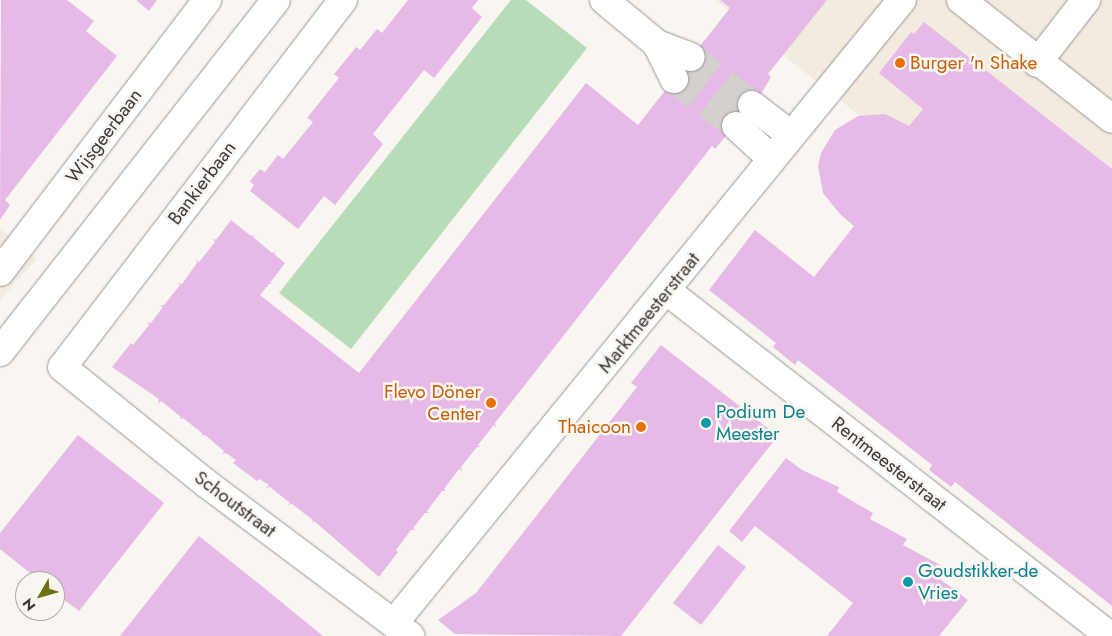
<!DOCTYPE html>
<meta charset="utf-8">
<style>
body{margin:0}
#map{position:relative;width:1112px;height:636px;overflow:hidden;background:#f9f6f2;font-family:Jost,sans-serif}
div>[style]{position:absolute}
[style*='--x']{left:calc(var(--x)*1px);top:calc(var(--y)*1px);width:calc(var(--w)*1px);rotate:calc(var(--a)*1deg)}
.built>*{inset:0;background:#f2ebe0}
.green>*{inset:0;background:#b7dcb7}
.building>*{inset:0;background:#e6b9e7}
.minor-tunnel>*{height:28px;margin-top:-14px;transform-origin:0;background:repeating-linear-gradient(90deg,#d3d0cd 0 28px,transparent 0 42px)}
.roads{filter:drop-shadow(0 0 1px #9a9794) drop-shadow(0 0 1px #9a9794)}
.minor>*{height:28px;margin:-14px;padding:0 14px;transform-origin:14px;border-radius:14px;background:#fff}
.dots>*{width:14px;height:14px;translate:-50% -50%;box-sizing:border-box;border:2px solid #f9f6f2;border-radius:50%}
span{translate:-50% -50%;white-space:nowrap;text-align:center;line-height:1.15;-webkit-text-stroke:5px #f9f6f2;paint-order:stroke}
.food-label{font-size:19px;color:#c56008}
.left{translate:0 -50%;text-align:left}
.right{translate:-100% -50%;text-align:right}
.street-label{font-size:19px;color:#3b3a38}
.culture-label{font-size:19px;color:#0d838f}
.north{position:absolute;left:15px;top:571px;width:50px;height:50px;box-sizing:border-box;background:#f9f6f2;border:1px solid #adaba8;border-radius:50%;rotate:232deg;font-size:14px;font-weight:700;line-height:20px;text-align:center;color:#3b3a38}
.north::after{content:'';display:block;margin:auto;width:18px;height:22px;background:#6e7014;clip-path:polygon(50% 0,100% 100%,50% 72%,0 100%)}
</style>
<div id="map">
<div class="built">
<i style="clip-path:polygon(716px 0,1112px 0,1112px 315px,759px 36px)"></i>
<i style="clip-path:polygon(0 228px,37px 259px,0 300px)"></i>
</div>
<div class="green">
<i style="clip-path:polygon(511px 0,526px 0,587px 48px,351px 349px,279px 293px)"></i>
</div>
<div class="building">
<i style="clip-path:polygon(1px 0,67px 0,94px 21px,86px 31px,117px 56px,5px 200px,10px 205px,0 220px)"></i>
<i style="clip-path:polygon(136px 0,157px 0,149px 11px)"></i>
<i style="clip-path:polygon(408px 0,478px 0,472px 8px,482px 17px,434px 78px,424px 70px,373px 134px,383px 144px,335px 205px,324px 196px,298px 229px,250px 191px,254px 185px,250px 181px,260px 169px,265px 172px,278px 155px,283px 159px,313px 122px,307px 118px,339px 78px,334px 74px,344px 62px,356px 47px,360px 50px,377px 29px,382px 33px)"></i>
<i style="clip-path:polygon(720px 0,827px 0,768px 74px,771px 77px,761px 94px,715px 149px,712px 146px,495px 423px,496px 428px,494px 425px,478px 445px,480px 447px,477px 447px,461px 467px,462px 471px,459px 469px,444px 489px,446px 491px,442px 491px,427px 511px,429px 513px,425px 513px,413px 528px,415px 530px,411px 530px,396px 550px,398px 552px,379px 577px,314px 521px,312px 524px,313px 520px,292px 504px,288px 505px,290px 503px,270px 487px,266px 488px,269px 485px,259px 479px,257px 481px,233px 463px,236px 460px,226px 453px,222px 454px,224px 451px,205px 435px,201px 436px,203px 434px,183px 418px,179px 419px,181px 417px,161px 401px,158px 404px,159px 399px,112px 367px,131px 343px,133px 345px,149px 325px,147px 322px,151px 323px,163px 307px,160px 305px,164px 305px,180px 285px,177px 283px,182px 284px,197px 263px,196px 260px,199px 262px,215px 242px,213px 238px,216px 240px,231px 220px,231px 216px,231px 220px,251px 236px,255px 235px,253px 237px,272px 253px,276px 251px,274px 254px,285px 263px,270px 283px,273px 284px,269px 284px,260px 295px,359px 373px,586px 83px,638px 125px,730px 8px)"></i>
<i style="clip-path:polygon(924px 22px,1112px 169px,1112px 606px,955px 482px,951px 487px,929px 470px,932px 465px,798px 360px,795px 365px,773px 347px,776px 343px,709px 290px,755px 230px,814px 277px,854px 226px,840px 214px,823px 193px,818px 166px,821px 153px,835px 130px,858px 116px,885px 114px,909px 126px,923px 109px,879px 73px,911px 32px,914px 34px)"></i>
<i style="clip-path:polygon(661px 345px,773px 432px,768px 438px,773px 442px,621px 636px,455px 634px,438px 620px,476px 593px,637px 387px,631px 383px)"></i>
<i style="clip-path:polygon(78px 435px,164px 503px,79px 611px,55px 593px,55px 581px,40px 581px,0 549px,0 533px)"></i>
<i style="clip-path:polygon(786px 458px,802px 470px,839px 487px,837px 492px,873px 513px,870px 519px,907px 539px,903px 545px,942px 566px,936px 565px,932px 573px,968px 600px,939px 636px,827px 636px,853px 603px,755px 526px,742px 542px,729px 531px)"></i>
<i style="clip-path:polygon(199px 536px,258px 583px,323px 636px,120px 636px)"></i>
<i style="clip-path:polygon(718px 545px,746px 567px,701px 625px,673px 603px)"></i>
</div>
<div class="minor-tunnel">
<i style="--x:691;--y:57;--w:78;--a:38.2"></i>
<i style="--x:674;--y:79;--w:78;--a:37.2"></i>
</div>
<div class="roads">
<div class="minor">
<i style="--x:343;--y:0;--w:462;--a:127.4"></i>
<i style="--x:62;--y:367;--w:186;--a:38.9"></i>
<i style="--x:207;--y:484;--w:254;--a:36.8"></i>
<i style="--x:604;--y:0;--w:69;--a:39.7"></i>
<i style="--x:657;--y:44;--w:36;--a:21"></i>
<i style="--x:961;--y:0;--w:192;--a:38.2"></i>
<i style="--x:657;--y:44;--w:39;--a:64"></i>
<i style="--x:1037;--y:63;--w:80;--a:-52.1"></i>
<i style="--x:752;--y:105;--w:49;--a:37.6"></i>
<i style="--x:736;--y:126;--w:49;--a:42.5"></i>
<i style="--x:0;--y:272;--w:342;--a:-52.7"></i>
<i style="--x:667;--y:291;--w:561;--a:37.91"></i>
<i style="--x:0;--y:352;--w:447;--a:-51.9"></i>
<i style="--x:394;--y:623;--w:804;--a:-50.81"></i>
</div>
</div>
<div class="dots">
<i style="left:900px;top:63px;background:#e8710a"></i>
<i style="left:491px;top:403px;background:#e8710a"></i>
<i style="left:706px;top:423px;background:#0f9aa8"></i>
<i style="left:641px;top:427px;background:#e8710a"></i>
<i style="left:908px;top:582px;background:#0f9aa8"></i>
</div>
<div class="food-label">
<span class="left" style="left:910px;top:63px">Burger 'n Shake</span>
<span class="right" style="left:481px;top:403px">Flevo Döner<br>Center</span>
<span class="right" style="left:631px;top:427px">Thaicoon</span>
</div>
<div class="street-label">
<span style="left:104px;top:136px;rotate:-53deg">Wijsgeerbaan</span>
<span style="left:202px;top:183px;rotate:-53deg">Bankierbaan</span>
<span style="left:649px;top:313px;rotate:-51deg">Marktmeesterstraat</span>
<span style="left:889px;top:464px;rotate:38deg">Rentmeesterstraat</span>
<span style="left:235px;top:504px;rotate:37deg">Schoutstraat</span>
</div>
<div class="culture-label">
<span class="left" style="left:716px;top:423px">Podium De<br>Meester</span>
<span class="left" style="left:918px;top:582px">Goudstikker-de<br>Vries</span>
</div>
<div class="north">N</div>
</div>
